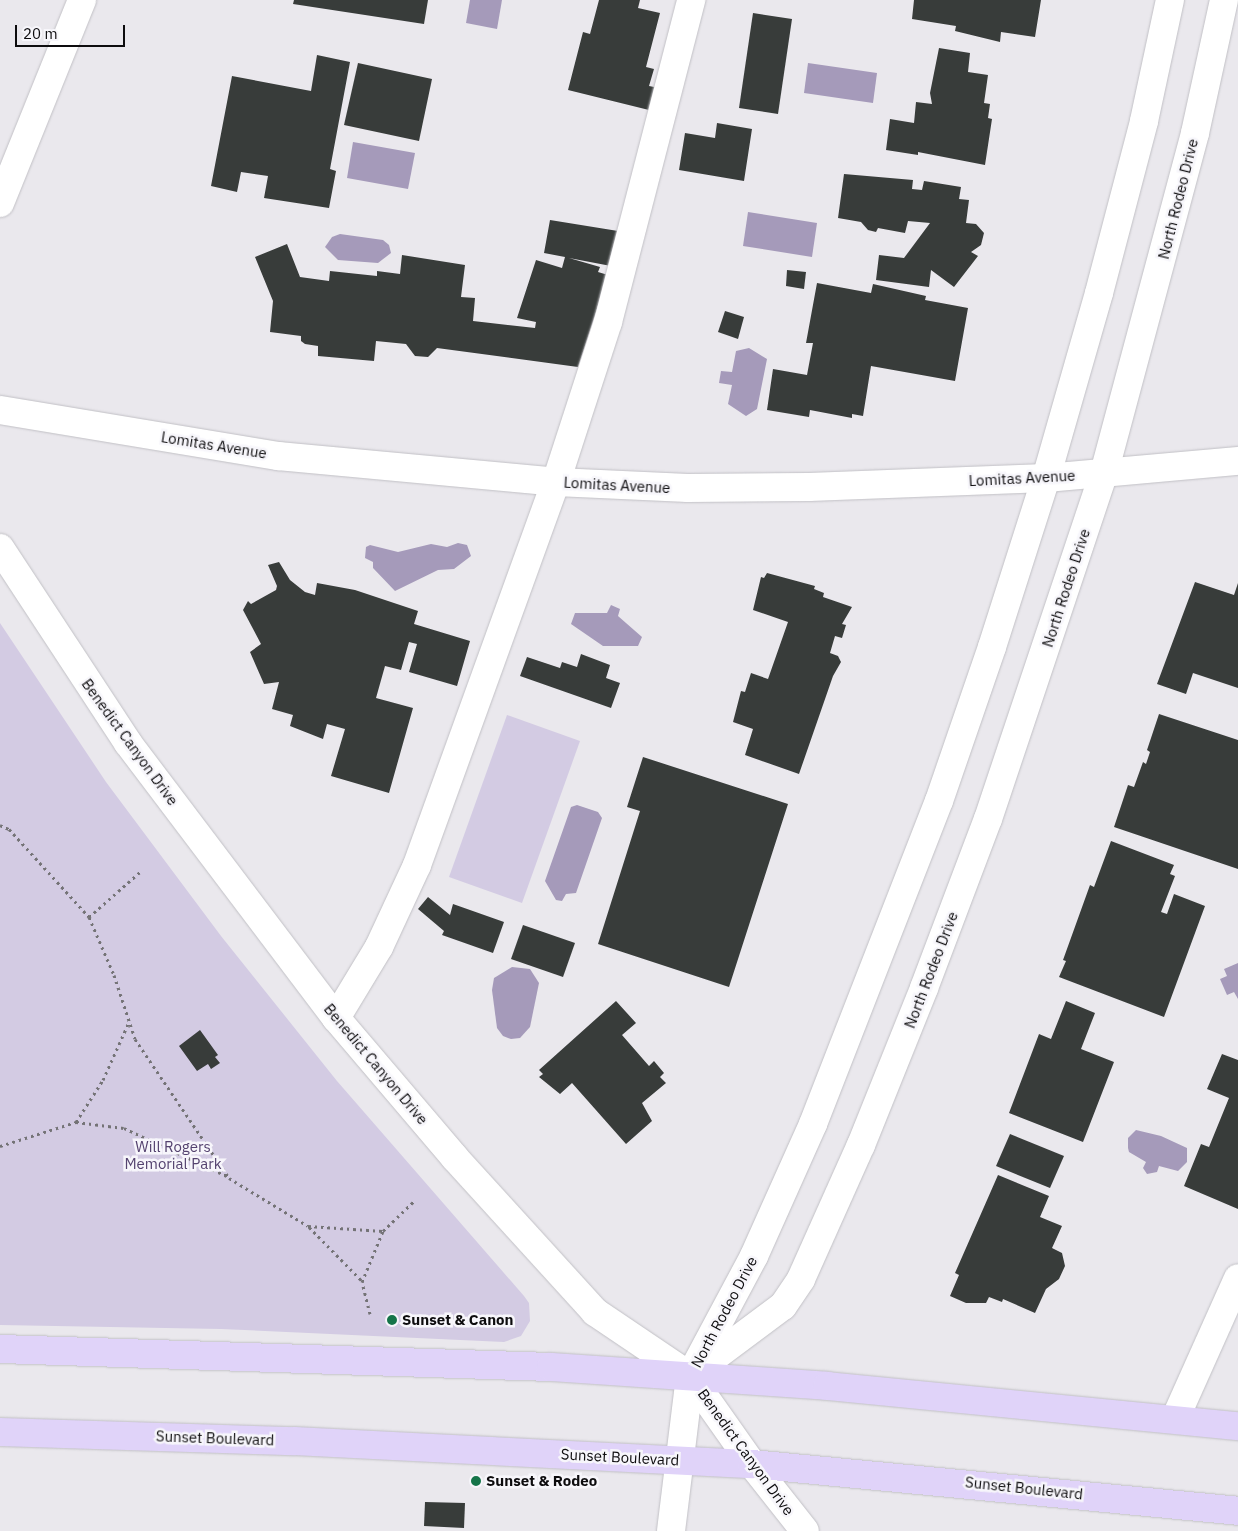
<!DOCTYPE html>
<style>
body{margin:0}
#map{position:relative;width:1238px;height:1531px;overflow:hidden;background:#eae8ed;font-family:"IBM Plex Sans",sans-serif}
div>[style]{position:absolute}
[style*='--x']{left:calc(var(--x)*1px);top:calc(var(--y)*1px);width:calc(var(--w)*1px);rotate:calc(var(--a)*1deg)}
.green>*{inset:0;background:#d3cbe3}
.water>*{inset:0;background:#a59aba}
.building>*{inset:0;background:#383c3a}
.path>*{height:3px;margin-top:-1.5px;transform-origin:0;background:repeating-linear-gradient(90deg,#747376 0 2.5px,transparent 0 6.5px)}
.roads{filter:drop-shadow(0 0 1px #c1c0c5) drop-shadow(0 0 1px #c1c0c5)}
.minor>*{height:28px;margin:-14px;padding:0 14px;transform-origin:14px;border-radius:14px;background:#fff}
.major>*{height:28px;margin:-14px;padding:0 14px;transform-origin:14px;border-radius:14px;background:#e0d3f9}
.dots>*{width:14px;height:14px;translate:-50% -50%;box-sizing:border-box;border:2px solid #f7f6fb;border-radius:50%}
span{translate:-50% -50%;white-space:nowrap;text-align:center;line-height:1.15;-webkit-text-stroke:5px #f7f6fb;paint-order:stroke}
.street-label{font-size:15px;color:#0d0c0e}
.park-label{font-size:15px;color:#54426f}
.poi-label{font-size:15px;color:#0d0c0e;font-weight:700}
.left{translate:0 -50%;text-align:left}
.scale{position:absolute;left:15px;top:25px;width:110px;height:22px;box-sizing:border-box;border:2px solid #0d0c0e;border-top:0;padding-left:6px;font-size:15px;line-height:18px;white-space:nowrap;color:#0d0c0e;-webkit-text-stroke:4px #f7f6fb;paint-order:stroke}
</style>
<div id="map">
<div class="green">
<i style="clip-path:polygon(0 623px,106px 782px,221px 936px,337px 1081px,524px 1296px,529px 1303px,530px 1321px,521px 1336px,504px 1342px,221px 1329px,0 1325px)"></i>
<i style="clip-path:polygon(507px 715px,580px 741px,522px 903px,449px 877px)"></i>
</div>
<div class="water">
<i style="clip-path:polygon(470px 0,502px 0,497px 29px,466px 23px)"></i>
<i style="clip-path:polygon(808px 63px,877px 73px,873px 103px,804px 93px)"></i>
<i style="clip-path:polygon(353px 142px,415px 153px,408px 189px,347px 178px)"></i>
<i style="clip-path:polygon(748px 212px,817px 223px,812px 257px,743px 246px)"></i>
<i style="clip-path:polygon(340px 234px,383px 240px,389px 245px,391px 253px,378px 263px,338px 260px,325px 247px,332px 237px)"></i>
<i style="clip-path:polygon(749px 348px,767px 359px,757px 409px,746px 416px,728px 404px,732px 385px,719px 383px,721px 371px,732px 372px,736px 351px)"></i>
<i style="clip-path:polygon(458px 543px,467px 545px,471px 556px,454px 569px,438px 570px,395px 591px,373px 568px,373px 562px,365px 558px,366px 547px,370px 545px,398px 552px,431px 544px,447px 547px)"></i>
<i style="clip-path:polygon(611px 605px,620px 609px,618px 616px,642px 637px,638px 646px,603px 646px,571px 624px,575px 613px,607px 613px)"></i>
<i style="clip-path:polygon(577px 805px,598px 812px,602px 818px,576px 893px,566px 894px,562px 901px,556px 900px,545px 881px,571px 807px)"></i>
<i style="clip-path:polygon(1238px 963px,1238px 999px,1234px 992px,1227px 995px,1220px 979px,1227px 976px,1224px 969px)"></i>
<i style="clip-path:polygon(512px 967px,530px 969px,539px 983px,530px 1027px,520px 1038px,511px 1039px,503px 1036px,497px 1028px,492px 990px,494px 978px)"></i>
<i style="clip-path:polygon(1136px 1130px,1161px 1136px,1187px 1148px,1187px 1162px,1178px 1171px,1159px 1166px,1157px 1172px,1147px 1174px,1143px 1168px,1146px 1162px,1129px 1152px,1128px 1148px,1128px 1138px)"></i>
</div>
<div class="building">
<i style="clip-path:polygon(294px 0,428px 0,424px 24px,293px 4px)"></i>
<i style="clip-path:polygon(599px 0,640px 0,638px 8px,660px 13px,646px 67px,654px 69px,649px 86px,659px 88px,653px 111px,568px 90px,583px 32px,590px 34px)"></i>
<i style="clip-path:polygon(914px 0,1041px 0,1035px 37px,1001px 32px,1000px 42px,955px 31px,956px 26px,912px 19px)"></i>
<i style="clip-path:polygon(753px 13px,792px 19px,778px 114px,739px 108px)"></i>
<i style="clip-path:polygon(939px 48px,970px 53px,968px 72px,988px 75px,984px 103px,990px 104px,988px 118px,992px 119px,985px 165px,918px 152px,918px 155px,886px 150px,890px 119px,914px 123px,916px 102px,932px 104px,930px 93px)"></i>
<i style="clip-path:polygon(317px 55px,350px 62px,330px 169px,336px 171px,329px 208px,264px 198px,268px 176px,241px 172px,237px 192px,211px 186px,232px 76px,311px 91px)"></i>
<i style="clip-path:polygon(358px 63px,432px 79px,419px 141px,344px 125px)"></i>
<i style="clip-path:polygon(717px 123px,752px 129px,744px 181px,679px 170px,685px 133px,715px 138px)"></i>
<i style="clip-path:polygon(844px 174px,913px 180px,912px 189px,922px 190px,924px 181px,961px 187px,959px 199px,969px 200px,966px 223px,976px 224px,984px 233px,981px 245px,971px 252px,978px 256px,954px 287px,931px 270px,929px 287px,876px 280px,879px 255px,904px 258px,930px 223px,908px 221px,905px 233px,878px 228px,876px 232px,868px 230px,861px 222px,838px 218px)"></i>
<i style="clip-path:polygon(550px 220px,618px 231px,611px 266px,569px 258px,600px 267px,598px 272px,608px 275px,578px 367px,437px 348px,428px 357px,415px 356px,406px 344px,376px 341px,374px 361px,318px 356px,318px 346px,305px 344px,301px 341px,301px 336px,270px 332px,273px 301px,255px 257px,287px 244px,300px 277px,329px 281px,330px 271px,377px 276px,377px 271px,400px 274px,402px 255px,465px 265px,461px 297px,475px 298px,473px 321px,535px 328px,536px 322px,517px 318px,536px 260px,562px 268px,565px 257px,544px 253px)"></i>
<i style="clip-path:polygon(787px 270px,806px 272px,804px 289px,786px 286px)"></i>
<i style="clip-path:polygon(817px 283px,871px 293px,873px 284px,926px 296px,925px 300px,968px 308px,955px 381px,871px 366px,863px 416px,852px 414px,852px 418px,810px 410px,809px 417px,767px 410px,773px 369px,807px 375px,813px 343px,806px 343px)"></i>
<i style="clip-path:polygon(725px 311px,744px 317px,738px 339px,718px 332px)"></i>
<i style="clip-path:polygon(279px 562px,290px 580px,305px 592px,315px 595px,317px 583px,355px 590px,418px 611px,414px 624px,470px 641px,457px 686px,409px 672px,417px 644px,409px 642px,401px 670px,385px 666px,376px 698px,413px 708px,389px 793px,331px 776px,345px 729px,327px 724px,323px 739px,290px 726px,293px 715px,272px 709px,279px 682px,264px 684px,250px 652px,261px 644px,243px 610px,248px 601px,251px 604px,276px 590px,277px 586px,268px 565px)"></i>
<i style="clip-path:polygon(767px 573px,815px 586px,814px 589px,824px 593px,823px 597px,852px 607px,842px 624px,846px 625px,842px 638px,835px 636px,830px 653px,838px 656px,841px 662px,833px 676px,799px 774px,745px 755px,753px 729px,733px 722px,741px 691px,745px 692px,751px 673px,768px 679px,788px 622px,753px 610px,761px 577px,764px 578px)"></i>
<i style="clip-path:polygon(1195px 582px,1234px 595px,1238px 583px,1238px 688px,1193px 673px,1186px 694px,1157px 684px)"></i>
<i style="clip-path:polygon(581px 654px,610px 665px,606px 678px,620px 683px,611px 708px,520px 676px,527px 657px,560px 668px,562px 662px,577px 667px)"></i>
<i style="clip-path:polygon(1159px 714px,1238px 740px,1238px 869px,1114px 827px,1128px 785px,1134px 787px,1143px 762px,1146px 764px,1150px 752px,1147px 750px)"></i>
<i style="clip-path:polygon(643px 757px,788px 804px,729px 987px,598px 944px,640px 811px,627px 807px)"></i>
<i style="clip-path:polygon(1111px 841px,1174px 865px,1170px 874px,1175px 876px,1161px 912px,1167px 914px,1174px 894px,1205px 906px,1164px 1017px,1059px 977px,1066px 961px,1063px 960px,1090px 885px,1094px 887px)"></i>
<i style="clip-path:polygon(428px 897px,450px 915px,453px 904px,504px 922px,493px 953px,442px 935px,444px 931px,418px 909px)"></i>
<i style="clip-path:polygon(523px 925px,575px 943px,563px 977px,511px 959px)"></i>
<i style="clip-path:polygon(616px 1001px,636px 1023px,622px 1035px,649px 1066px,654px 1061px,664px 1073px,660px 1077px,666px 1083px,642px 1103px,652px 1121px,626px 1144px,572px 1083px,560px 1094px,539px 1077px,543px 1074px,539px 1070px)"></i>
<i style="clip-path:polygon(1066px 1001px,1095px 1013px,1081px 1049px,1114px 1062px,1083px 1142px,1009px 1113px,1039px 1034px,1051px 1039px)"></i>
<i style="clip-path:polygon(200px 1030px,218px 1055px,215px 1057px,220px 1063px,211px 1069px,208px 1064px,197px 1071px,179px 1046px)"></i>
<i style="clip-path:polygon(1222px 1054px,1238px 1060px,1238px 1209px,1184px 1186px,1201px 1144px,1209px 1147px,1229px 1098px,1207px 1089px)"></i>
<i style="clip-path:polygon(1010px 1134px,1064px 1156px,1050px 1188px,996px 1166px)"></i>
<i style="clip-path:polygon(998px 1175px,1049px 1196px,1040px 1217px,1062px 1226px,1052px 1248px,1062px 1253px,1065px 1266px,1059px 1279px,1046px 1289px,1035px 1313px,1003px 1299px,1002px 1302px,989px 1297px,986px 1303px,966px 1303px,950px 1296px,959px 1275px,955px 1273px)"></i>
<i style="clip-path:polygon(425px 1502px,465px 1503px,464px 1528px,424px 1526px)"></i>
</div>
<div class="path">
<i style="--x:0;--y:825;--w:10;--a:24"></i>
<i style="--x:9;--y:829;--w:119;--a:47.7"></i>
<i style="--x:89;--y:917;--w:63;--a:66.7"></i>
<i style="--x:114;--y:975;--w:67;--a:71.8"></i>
<i style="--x:135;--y:1039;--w:168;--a:55.9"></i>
<i style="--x:229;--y:1178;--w:92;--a:31.3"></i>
<i style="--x:308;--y:1226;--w:75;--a:3.8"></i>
<i style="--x:383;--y:1231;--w:42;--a:-44"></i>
<i style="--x:89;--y:917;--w:69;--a:-41.5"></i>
<i style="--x:76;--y:1122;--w:50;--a:-57.3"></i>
<i style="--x:103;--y:1080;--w:64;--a:-65.9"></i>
<i style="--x:0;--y:1146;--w:80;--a:-17.5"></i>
<i style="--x:76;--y:1122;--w:48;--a:7.1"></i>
<i style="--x:124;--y:1128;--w:116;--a:25"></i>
<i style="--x:309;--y:1227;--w:76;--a:45.5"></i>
<i style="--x:370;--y:1314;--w:33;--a:-104"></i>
<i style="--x:362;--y:1282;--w:55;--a:-67.6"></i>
</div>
<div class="roads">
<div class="minor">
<i style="--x:0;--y:203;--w:219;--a:-68"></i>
<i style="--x:0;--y:410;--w:282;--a:9.4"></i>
<i style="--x:278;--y:456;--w:279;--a:5.3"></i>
<i style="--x:556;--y:482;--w:132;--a:2.6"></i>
<i style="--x:688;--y:488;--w:121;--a:-0.5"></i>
<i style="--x:809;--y:487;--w:237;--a:-2.2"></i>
<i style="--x:1046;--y:478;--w:193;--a:-5.1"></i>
<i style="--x:0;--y:548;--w:233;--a:56.7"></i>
<i style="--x:128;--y:743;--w:345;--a:52.9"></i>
<i style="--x:336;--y:1018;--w:184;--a:49.6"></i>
<i style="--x:455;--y:1158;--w:208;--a:47.7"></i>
<i style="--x:595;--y:1312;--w:115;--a:34"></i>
<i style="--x:690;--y:1376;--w:108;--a:54.8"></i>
<i style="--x:752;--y:1464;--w:85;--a:51.7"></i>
<i style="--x:336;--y:1018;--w:83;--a:-58.8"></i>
<i style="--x:379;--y:947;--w:90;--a:-65.1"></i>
<i style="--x:417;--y:865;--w:407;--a:-70.1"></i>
<i style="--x:556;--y:482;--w:168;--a:-72"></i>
<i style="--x:608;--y:322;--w:333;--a:-75.5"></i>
<i style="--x:697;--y:1370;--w:107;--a:-36.7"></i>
<i style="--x:783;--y:1306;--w:32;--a:-56"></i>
<i style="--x:801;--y:1279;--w:147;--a:-65.9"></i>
<i style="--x:861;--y:1145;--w:169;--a:-68.1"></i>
<i style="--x:924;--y:988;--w:181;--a:-69.3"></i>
<i style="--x:988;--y:819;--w:365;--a:-71.5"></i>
<i style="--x:1104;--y:473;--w:352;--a:-75"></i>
<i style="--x:1195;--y:133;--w:136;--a:-77.7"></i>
<i style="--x:1175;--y:1419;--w:154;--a:-65.9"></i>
<i style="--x:671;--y:1531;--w:156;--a:-83"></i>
<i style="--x:690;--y:1376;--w:136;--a:-61.9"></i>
<i style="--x:754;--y:1256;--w:145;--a:-65.9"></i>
<i style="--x:813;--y:1124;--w:347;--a:-68.7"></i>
<i style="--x:939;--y:801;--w:163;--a:-71"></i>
<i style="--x:992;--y:647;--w:177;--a:-72.3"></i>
<i style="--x:1046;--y:478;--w:192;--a:-74"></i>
<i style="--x:1099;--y:293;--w:178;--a:-75.3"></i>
<i style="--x:1144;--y:121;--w:124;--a:-77.9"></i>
</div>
<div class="major">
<i style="--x:0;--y:1349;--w:551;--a:1.87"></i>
<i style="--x:551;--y:1367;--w:277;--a:3.9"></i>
<i style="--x:827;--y:1386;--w:413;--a:5.6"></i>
<i style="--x:0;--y:1432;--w:294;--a:1.8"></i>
<i style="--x:294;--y:1441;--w:459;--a:2.9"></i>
<i style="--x:752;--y:1464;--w:488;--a:5.5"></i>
</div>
</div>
<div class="dots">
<i style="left:392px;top:1320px;background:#157449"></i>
<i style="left:476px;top:1481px;background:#157449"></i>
</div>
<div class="street-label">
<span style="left:1178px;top:199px;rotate:-76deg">North Rodeo Drive</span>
<span style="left:214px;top:445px;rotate:9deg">Lomitas Avenue</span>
<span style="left:1022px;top:478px;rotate:-3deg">Lomitas Avenue</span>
<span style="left:617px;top:485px;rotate:3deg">Lomitas Avenue</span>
<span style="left:1066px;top:588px;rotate:-72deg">North Rodeo Drive</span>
<span style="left:130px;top:742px;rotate:54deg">Benedict Canyon Drive</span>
<span style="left:931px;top:970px;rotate:-69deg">North Rodeo Drive</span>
<span style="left:376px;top:1064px;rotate:50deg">Benedict Canyon Drive</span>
<span style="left:724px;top:1312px;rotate:-62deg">North Rodeo Drive</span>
<span style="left:215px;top:1438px;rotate:2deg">Sunset Boulevard</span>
<span style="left:746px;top:1452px;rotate:54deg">Benedict Canyon Drive</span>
<span style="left:620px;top:1457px;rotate:3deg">Sunset Boulevard</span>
<span style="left:1024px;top:1488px;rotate:6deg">Sunset Boulevard</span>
</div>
<div class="park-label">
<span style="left:173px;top:1155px">Will Rogers<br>Memorial Park</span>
</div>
<div class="poi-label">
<span class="left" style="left:402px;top:1320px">Sunset &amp; Canon</span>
<span class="left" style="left:486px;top:1481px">Sunset &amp; Rodeo</span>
</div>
<div class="scale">20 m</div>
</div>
